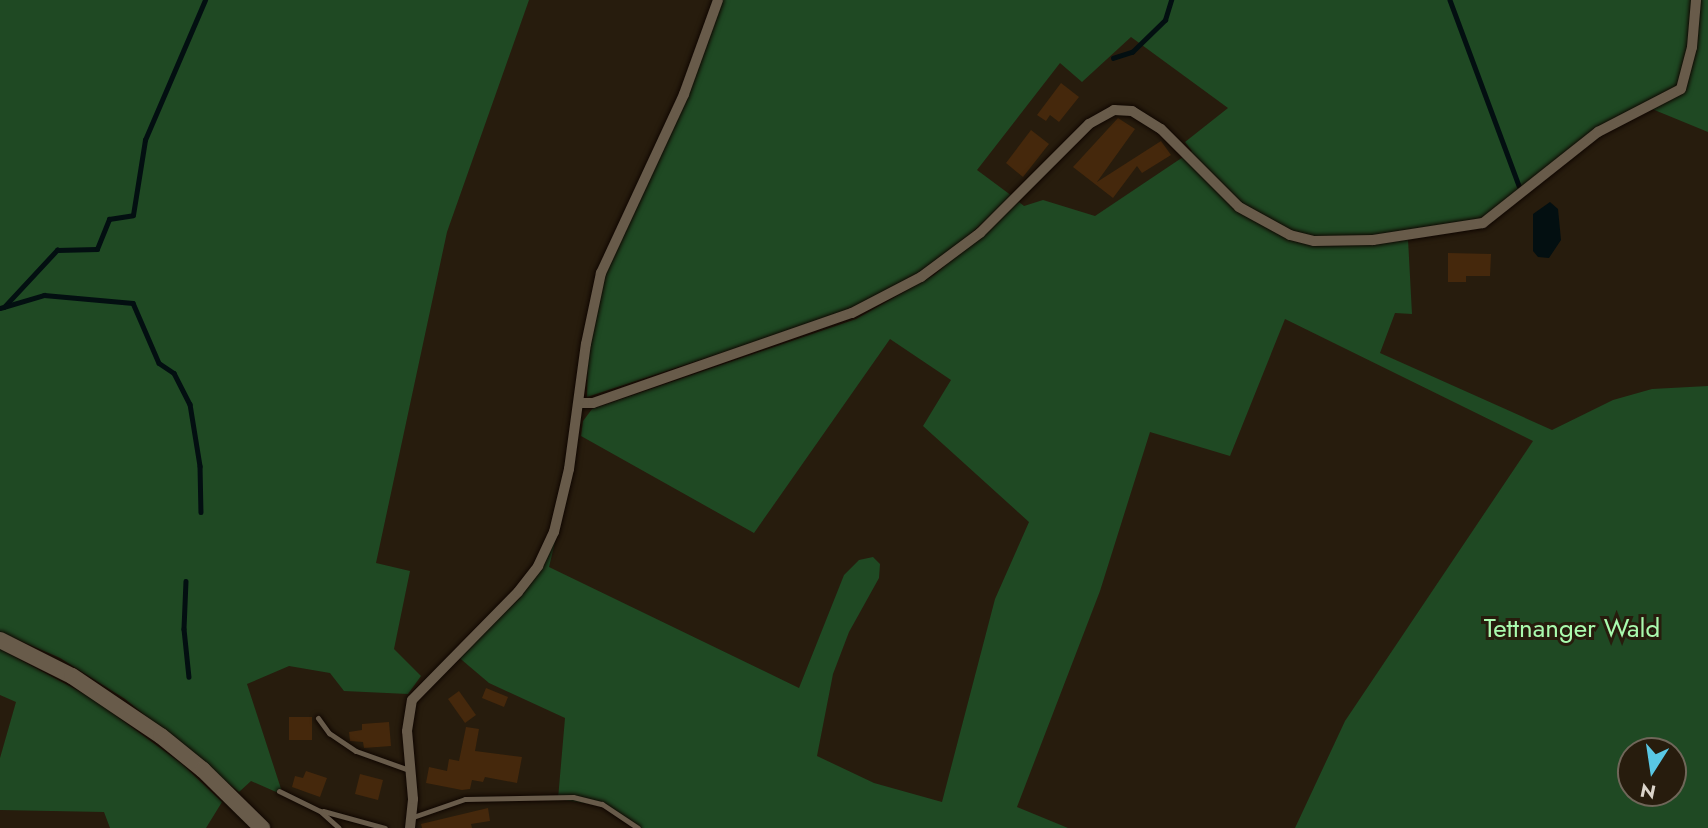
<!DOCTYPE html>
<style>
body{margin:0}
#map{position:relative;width:1708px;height:828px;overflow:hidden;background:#271c0d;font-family:Jost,sans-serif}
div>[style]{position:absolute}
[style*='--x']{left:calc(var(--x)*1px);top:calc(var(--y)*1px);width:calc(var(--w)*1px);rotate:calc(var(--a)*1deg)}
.green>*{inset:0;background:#1f4923}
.water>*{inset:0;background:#030f11}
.stream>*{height:4.5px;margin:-2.25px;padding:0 2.25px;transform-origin:2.25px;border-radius:2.25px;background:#030f11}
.building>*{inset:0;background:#45280c}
.roads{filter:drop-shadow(0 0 2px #0f0600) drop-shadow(0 0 2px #0f0600)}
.lane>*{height:5px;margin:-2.5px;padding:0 2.5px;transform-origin:2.5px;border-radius:2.5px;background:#685b4a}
.street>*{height:10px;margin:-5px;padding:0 5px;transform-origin:5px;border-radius:5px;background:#685b4a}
.secondary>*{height:16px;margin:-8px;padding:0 8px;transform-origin:8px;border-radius:8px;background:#685b4a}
span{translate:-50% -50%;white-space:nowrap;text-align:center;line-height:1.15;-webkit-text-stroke:6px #271c0d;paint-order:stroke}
.park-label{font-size:26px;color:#a9faae}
.north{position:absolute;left:1617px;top:737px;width:70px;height:70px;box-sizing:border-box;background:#271c0d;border:2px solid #6f6659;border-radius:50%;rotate:192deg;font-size:19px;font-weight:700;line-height:28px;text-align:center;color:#dbd4ca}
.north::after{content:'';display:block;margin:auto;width:24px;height:32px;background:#59c8e5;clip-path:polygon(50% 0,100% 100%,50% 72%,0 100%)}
</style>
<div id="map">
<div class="green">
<i style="clip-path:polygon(0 0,529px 0,447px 232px,376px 563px,410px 571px,394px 649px,421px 676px,408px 694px,344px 691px,330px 673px,289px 666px,247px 684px,283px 795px,251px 781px,239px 792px,125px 699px,60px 658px,0 632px)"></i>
<i style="clip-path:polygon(evenodd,721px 0,1708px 0,1708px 132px,1652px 109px,1647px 102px,1480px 226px,1408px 239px,1412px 314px,1395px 313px,1380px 353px,1552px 430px,1613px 400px,1652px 389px,1708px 386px,1708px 828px,1295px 828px,1345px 721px,1533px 441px,1285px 319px,1230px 456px,1150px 432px,1100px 591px,1017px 807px,1068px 828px,635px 828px,602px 806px,558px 799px,565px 718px,489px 683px,456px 655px,519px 599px,556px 538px,549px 567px,799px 688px,844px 575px,859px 560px,873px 557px,880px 564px,879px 578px,849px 632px,833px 674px,817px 756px,874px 783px,942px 802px,995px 599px,1029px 522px,923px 426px,951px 380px,890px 339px,754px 533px,581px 436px,583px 421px,592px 409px,856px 319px,934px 275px,1019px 202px,1024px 206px,1043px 200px,1095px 216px,1192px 151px,1185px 142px,1228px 108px,1131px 37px,1082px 82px,1060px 63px,977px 170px,1012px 196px,943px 259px,849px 311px,587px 397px,588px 353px,600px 284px,721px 0,1631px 751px,1673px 751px,1673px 793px,1631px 793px,1631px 751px)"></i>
<i style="clip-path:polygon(0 649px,92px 698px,182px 764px,222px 802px,206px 828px,110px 828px,104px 812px,0 810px,0 758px,16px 702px,0 695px)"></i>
</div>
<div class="water">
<i style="clip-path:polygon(1550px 202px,1558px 209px,1561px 240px,1549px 258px,1538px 257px,1533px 251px,1533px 214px)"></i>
</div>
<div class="stream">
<i style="--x:1450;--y:0;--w:198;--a:69.6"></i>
<i style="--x:1113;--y:58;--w:20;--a:-18"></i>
<i style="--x:1132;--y:52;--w:46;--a:-44.1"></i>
<i style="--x:1165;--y:20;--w:21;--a:-73"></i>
<i style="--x:4;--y:307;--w:78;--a:-47.1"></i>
<i style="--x:57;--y:250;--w:40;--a:-1.4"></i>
<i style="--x:97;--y:249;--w:32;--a:-68"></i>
<i style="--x:109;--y:219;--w:24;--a:-9"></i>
<i style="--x:133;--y:215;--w:76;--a:-80.9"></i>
<i style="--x:145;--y:140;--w:152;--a:-66.8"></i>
<i style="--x:0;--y:308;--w:46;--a:-16.5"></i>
<i style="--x:44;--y:295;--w:89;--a:5.1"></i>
<i style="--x:133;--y:303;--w:65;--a:66.6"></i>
<i style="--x:159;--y:363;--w:18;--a:34"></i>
<i style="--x:174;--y:373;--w:35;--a:63"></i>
<i style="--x:190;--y:404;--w:63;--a:80.8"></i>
<i style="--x:200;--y:466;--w:46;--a:88.8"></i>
<i style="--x:186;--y:581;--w:48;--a:92.4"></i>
<i style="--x:184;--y:629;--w:48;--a:84.1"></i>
</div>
<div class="building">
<i style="clip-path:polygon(1061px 83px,1079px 97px,1059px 122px,1050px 115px,1046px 121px,1037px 115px)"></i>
<i style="clip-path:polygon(1118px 118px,1135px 129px,1097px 182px,1161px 141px,1171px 155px,1142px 173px,1137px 166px,1113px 198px,1073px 167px)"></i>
<i style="clip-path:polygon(1031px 130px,1049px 144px,1023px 177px,1006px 163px)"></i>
<i style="clip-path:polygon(1448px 253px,1491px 254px,1490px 276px,1466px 276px,1466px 282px,1448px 282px)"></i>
<i style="clip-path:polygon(486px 688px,508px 697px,504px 707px,482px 698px)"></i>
<i style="clip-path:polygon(459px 691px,476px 715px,465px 723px,448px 699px)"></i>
<i style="clip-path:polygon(289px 717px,312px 717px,312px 740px,289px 740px)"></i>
<i style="clip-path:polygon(389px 722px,391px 746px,364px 748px,363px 742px,350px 741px,349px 732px,362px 730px,362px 724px)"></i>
<i style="clip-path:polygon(466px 727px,479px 729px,475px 751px,522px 757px,517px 783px,485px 777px,483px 782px,472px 780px,470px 789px,462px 790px,426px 783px,429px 767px,447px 771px,449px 759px,459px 761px)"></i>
<i style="clip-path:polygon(306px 771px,327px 778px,320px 797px,292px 787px,295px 776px,303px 778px)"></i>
<i style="clip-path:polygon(360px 774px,383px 780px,378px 800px,355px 794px)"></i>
<i style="clip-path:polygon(488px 808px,490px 821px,471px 824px,472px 828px,422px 828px,421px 824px)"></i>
</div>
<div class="roads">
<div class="lane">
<i style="--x:318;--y:718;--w:19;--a:54"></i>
<i style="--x:329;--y:733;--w:32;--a:34"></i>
<i style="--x:356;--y:751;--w:56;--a:19.7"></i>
<i style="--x:279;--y:791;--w:46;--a:26"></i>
<i style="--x:320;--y:811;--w:25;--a:42"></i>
<i style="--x:323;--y:811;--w:64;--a:15.3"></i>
<i style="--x:413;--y:817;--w:55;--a:-19.1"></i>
<i style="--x:465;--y:799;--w:108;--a:-1.1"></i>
<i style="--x:573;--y:797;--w:30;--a:14"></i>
<i style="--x:602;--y:804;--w:43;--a:33.7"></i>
</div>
<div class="street">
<i style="--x:580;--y:403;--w:13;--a:0"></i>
<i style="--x:593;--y:403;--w:274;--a:-19.2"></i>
<i style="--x:852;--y:313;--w:78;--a:-27.6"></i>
<i style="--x:921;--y:277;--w:74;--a:-36.7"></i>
<i style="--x:980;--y:233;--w:154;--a:-45"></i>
<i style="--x:1089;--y:124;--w:29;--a:-29"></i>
<i style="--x:1114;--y:110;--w:18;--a:3"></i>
<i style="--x:1132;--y:111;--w:34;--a:32"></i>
<i style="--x:1161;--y:129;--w:110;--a:45"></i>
<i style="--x:1239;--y:207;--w:58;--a:28.8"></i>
<i style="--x:1290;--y:235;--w:25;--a:14"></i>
<i style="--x:1314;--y:241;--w:59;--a:-1"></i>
<i style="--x:1373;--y:240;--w:111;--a:-8.8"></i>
<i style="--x:1483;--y:223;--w:147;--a:-38.4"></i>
<i style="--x:1598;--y:132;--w:93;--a:-27.4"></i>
<i style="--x:1681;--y:89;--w:43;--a:-75.3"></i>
<i style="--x:1692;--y:47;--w:47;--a:-85.1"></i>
<i style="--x:410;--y:828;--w:29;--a:-84"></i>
<i style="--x:413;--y:799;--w:68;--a:-95"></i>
<i style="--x:407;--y:731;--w:31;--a:-81"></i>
<i style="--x:412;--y:700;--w:151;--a:-45.5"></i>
<i style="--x:518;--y:592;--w:33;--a:-52"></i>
<i style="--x:538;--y:566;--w:38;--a:-65"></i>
<i style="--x:554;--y:532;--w:65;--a:-76.6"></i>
<i style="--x:569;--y:469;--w:126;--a:-82.3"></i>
<i style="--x:586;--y:344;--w:73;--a:-78.1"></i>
<i style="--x:601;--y:273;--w:197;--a:-65.1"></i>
<i style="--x:684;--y:94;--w:100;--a:-70.1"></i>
</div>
<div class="secondary">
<i style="--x:0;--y:640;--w:80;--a:26.6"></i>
<i style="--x:72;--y:676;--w:107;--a:34"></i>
<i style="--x:161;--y:736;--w:54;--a:39"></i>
<i style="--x:203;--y:770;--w:83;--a:44.5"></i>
</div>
</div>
<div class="park-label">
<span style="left:1572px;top:629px">Tettnanger Wald</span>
</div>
<div class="north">N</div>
</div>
